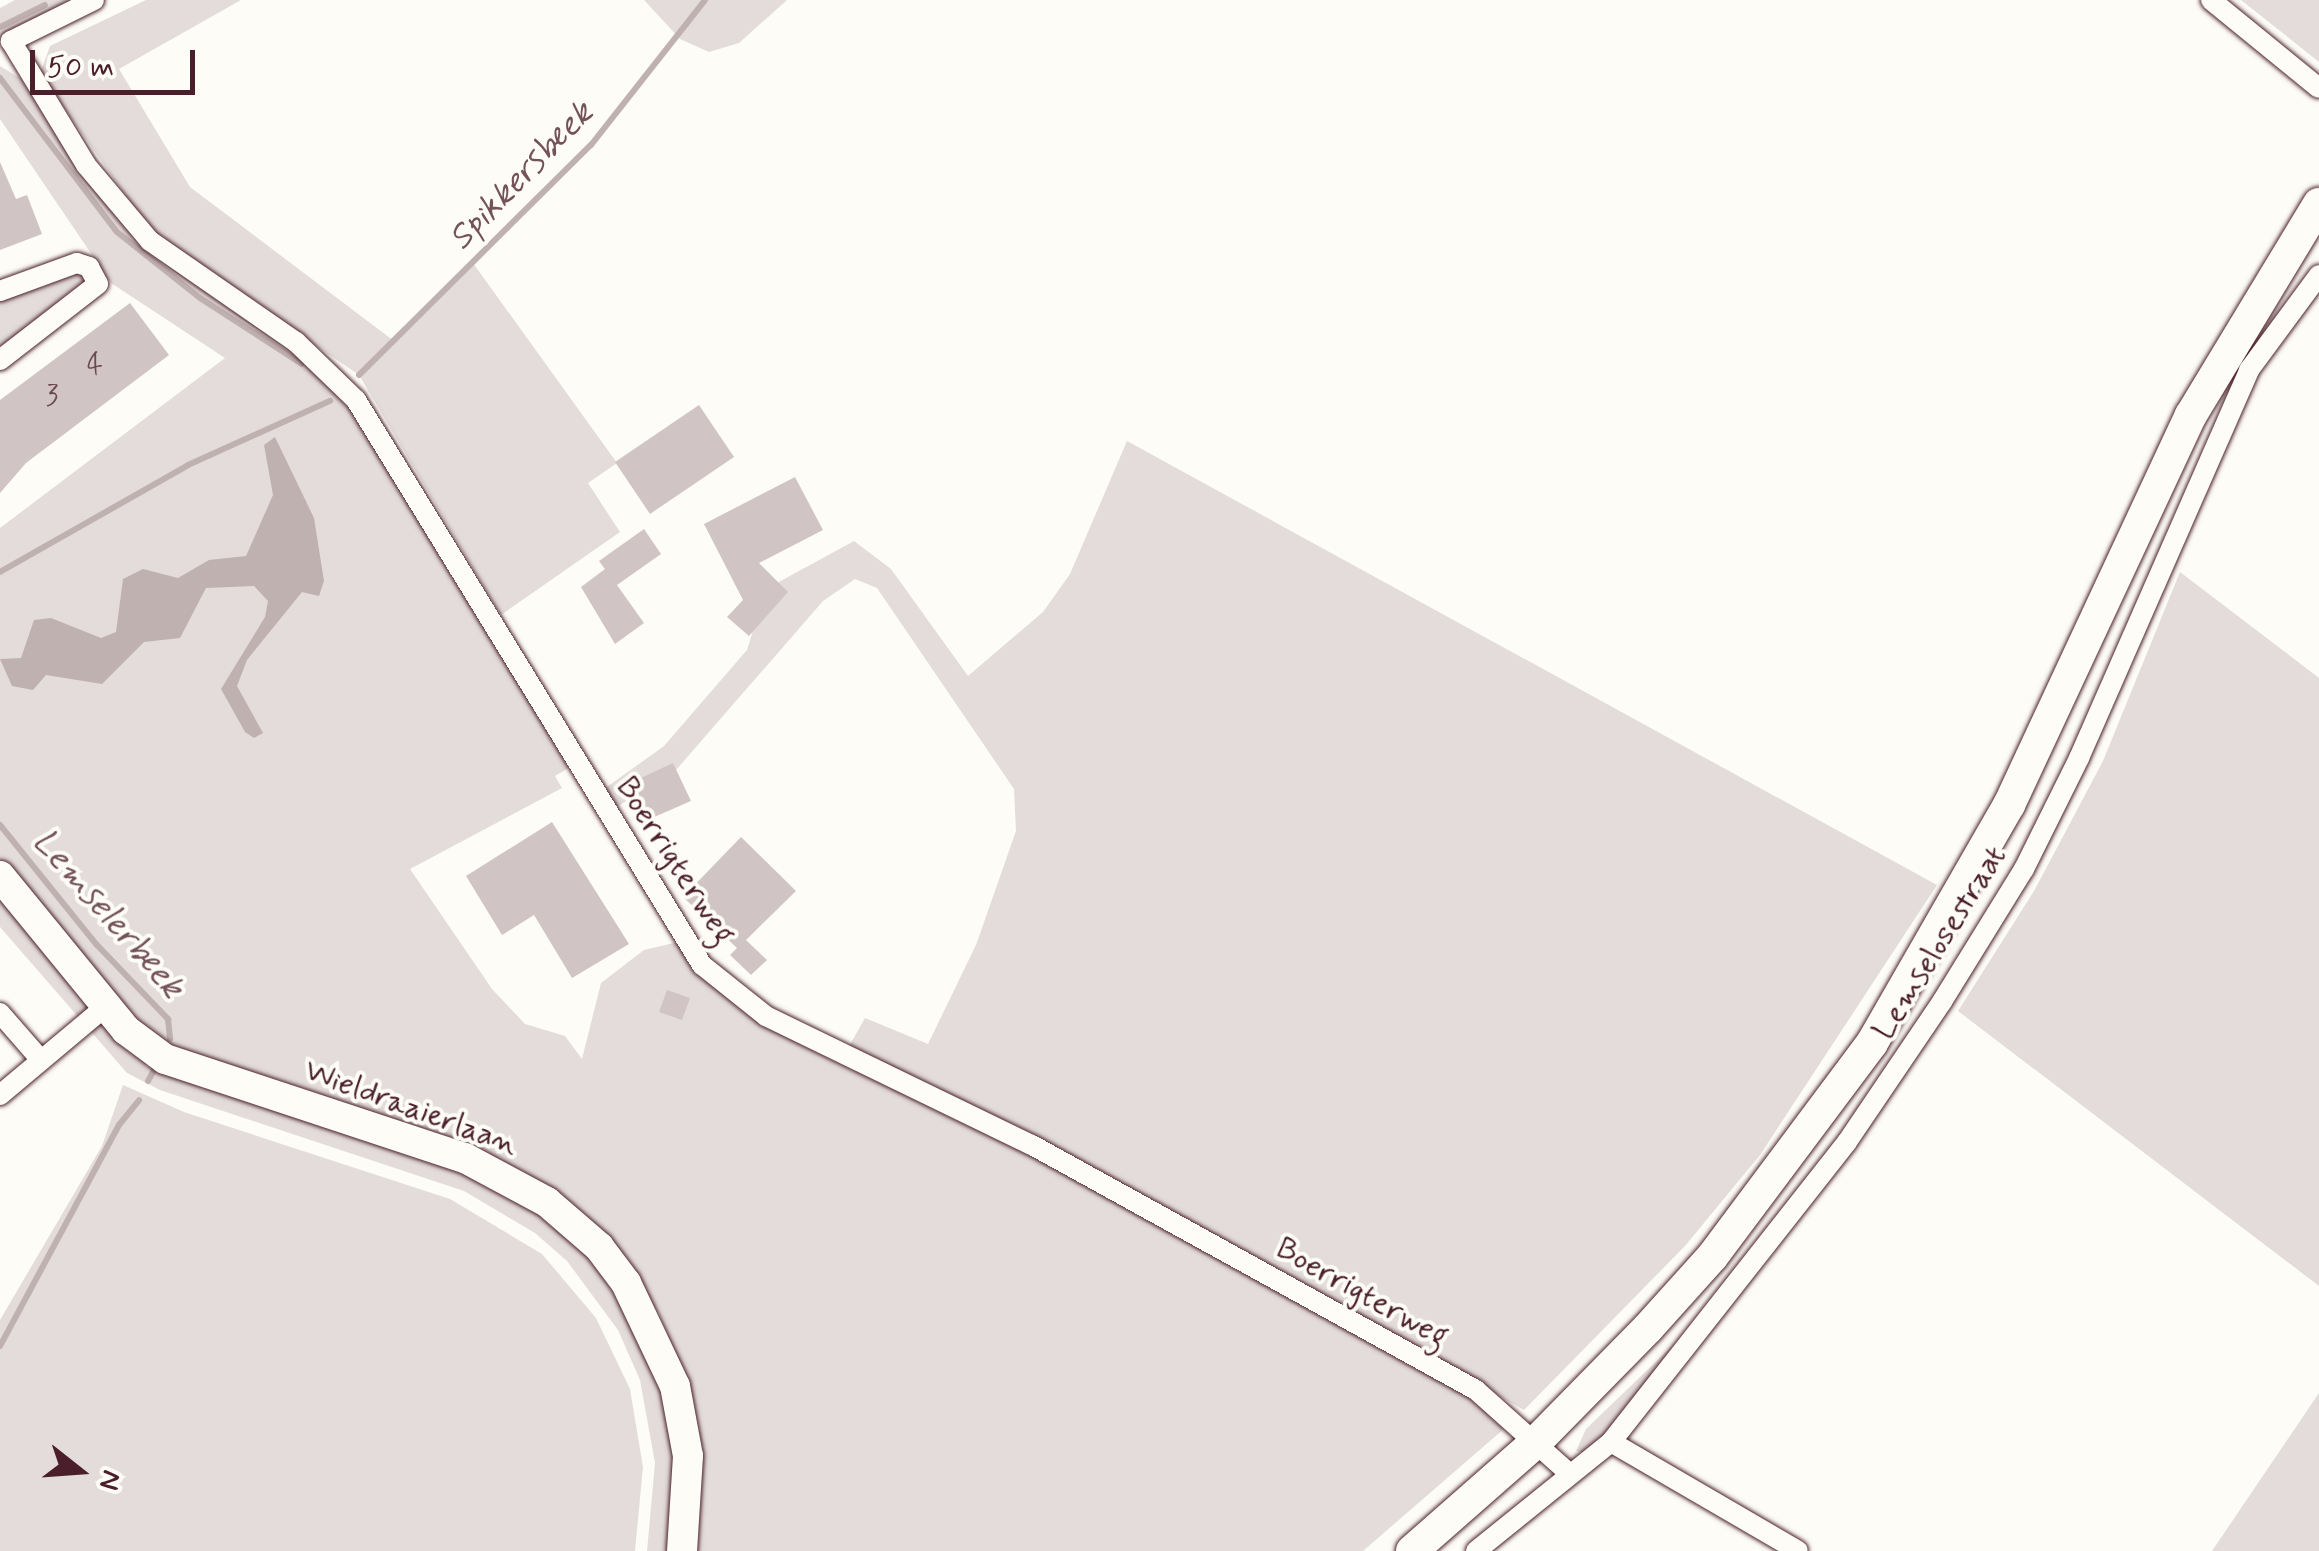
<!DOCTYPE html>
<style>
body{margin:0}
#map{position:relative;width:2319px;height:1551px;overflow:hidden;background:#fdfcf7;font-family:Mynerve,sans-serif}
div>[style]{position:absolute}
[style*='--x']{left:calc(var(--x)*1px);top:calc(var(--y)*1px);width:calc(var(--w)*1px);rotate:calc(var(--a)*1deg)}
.green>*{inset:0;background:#e3dcda}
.water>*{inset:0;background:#c0b1b1}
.stream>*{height:6px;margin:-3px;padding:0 3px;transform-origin:3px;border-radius:3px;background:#c0b1b1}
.building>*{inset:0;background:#d0c5c4}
.roads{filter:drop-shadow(0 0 2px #4a1f2b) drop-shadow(0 0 2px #4a1f2b)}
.street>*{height:20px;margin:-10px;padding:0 10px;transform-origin:10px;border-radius:10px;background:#fdfcf7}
.secondary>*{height:30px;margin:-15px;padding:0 15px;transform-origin:15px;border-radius:15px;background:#fdfcf7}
.primary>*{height:32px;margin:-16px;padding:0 16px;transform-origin:16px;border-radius:16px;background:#fdfcf7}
span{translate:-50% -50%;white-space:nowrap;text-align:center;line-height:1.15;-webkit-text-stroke:8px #fdfcf7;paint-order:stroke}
.number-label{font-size:28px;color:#6c4851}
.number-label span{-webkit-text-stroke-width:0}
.street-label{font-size:32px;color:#4a1f2b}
.water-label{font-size:35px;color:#73525a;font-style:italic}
.north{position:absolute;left:30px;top:1421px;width:100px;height:100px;-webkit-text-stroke:8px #fdfcf7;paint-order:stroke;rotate:107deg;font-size:28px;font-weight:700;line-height:40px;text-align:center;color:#4a1f2b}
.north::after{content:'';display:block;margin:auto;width:35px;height:45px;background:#4a1f2b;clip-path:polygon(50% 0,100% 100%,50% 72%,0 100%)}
.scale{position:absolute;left:30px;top:50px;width:165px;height:45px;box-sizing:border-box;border:5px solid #4a1f2b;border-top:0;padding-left:12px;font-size:30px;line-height:35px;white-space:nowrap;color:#4a1f2b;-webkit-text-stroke:8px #fdfcf7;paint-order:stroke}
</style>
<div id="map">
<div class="green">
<i style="clip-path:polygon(15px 0,79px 0,0 39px,0 8px)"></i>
<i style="clip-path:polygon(146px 0,241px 0,119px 69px,190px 187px,394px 341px,473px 263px,617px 463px,588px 483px,620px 532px,501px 615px,359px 375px,153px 234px,40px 74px,50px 46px)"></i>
<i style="clip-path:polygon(644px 0,787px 0,739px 43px,709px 52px,680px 39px)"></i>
<i style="clip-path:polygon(2241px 0,2319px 0,2319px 62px)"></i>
<i style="clip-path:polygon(0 66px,23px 80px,106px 201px,335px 385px,572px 766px,555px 776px,562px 788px,410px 869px,492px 989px,525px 1024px,565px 1036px,582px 1059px,601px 983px,644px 950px,678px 942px,710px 981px,1472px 1392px,1505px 1428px,1363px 1551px,692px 1551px,683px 1374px,660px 1316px,623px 1260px,576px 1211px,521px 1171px,468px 1146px,175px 1050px,132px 1019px,0 859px,0 528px,225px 358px,111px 283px,0 119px)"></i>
<i style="clip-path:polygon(75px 272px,87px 282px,0 352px,0 299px)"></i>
<i style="clip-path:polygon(1127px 441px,1937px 885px,1760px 1155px,1685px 1246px,1524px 1410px,1314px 1292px,847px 1050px,865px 1018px,928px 1044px,976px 945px,1016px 831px,1014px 789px,877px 588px,855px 579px,823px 601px,676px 770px,615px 808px,604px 789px,664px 746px,747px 650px,766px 589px,854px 541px,891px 569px,968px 676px,1043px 612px,1070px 574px)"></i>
<i style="clip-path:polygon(2180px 572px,2319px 678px,2319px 1286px,1958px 1011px,2034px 891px,2103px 761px)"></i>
<i style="clip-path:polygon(0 892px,148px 1060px,145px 1066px,448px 1161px,566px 1230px,618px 1290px,661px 1375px,678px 1458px,671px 1551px,647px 1551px,655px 1463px,640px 1380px,618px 1330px,567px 1261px,535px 1233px,464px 1191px,160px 1090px,127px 1073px,0 927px)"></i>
<i style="clip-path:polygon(123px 1085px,184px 1112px,450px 1199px,542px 1254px,596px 1318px,630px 1389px,643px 1467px,635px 1551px,0 1551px,0 1320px,102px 1146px)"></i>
<i style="clip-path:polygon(1691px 1328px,1591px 1454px,1576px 1451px,1586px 1429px)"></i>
<i style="clip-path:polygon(2319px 1393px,2319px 1551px,2212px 1551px)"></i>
</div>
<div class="water">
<i style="clip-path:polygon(275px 437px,314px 518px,324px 581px,319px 596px,302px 592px,247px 660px,237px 686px,263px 733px,254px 738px,245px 732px,221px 689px,265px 617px,268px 601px,254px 586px,206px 588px,180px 638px,144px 642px,102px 684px,46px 675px,33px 690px,12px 686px,0 659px,21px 658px,34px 620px,51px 618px,101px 638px,116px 632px,123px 579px,143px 569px,178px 578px,209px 560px,246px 556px,273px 495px,264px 445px)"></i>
</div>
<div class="stream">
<i style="--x:0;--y:27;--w:50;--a:-26.1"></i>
<i style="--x:0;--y:78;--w:193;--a:52.8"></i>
<i style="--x:117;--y:232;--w:106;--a:38.5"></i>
<i style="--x:200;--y:298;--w:121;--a:32.9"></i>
<i style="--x:359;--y:375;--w:327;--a:-44.8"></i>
<i style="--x:591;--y:145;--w:184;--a:-51.8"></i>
<i style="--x:0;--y:572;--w:216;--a:-29.6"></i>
<i style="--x:188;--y:465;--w:156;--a:-24.3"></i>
<i style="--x:0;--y:825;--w:154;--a:51.1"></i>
<i style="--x:97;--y:945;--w:103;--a:46.2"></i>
<i style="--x:168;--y:1019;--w:20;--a:84"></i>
<i style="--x:148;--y:1081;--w:13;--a:-61"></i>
<i style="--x:0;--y:1346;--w:251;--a:-61.7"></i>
<i style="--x:119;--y:1125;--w:32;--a:-51"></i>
</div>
<div class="building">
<i style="clip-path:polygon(0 162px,16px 199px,27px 195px,42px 234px,0 250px)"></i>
<i style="clip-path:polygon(130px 303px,169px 355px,26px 463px,0 493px,0 400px)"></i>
<i style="clip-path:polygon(699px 405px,734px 457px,650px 514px,615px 462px)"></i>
<i style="clip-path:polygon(795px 477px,823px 530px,759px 563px,788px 592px,749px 636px,727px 617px,743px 600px,704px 524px)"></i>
<i style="clip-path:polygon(644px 529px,661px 554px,617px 585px,644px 623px,615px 644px,581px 587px,605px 569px,599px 561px)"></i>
<i style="clip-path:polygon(673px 763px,691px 801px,645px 821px,628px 784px)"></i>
<i style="clip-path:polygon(552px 822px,629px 944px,572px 978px,534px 915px,502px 935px,466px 876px)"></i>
<i style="clip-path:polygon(741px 837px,796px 891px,746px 940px,767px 960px,751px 975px,730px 955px,737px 948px,683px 897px)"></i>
<i style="clip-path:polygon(667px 990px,690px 998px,682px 1020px,659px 1012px)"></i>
</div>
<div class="roads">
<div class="street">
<i style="--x:94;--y:0;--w:93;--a:153.7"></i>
<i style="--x:11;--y:41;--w:145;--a:58.8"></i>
<i style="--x:86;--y:165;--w:99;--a:49.9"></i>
<i style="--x:150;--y:241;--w:178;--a:34.7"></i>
<i style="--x:296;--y:342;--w:83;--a:44"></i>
<i style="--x:356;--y:400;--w:663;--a:58.52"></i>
<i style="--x:702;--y:965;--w:82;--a:38.6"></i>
<i style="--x:766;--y:1016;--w:296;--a:25.9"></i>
<i style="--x:1032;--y:1145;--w:507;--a:28.89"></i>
<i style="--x:1476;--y:1390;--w:126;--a:41.8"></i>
<i style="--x:2211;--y:0;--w:139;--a:39.2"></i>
<i style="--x:0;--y:291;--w:82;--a:-20"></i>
<i style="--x:77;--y:263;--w:13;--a:18"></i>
<i style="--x:89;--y:267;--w:19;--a:62"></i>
<i style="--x:98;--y:284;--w:124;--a:142.2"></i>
<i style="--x:0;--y:1013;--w:62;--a:48.9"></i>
<i style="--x:0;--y:1095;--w:138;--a:-40"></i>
<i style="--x:1611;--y:1442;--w:216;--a:30.2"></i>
<i style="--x:1476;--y:1551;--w:174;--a:-38.9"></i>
<i style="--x:1611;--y:1442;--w:382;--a:-51.8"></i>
<i style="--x:1847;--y:1142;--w:171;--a:-55.9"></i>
<i style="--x:1943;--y:1000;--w:154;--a:-58.3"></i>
<i style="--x:2024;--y:869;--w:124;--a:-63.6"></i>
<i style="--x:2079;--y:758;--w:424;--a:-66.3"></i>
<i style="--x:2249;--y:370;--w:118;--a:-53.6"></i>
</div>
<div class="secondary">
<i style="--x:0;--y:876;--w:199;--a:50.7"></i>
<i style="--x:126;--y:1030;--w:49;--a:36.6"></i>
<i style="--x:165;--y:1059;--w:316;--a:18.3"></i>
<i style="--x:465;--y:1158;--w:93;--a:28.2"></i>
<i style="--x:547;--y:1202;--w:69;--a:40.9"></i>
<i style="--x:599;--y:1247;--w:45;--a:53.1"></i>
<i style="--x:626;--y:1283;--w:114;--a:64.6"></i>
<i style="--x:675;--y:1386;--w:71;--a:79.5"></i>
<i style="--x:688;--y:1456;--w:95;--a:93.6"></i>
</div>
<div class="primary">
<i style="--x:1412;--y:1551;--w:167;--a:-41.3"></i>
<i style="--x:1537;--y:1441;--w:158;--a:-45.5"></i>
<i style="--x:1648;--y:1328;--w:96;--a:-48"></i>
<i style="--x:1712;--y:1257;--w:267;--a:-53.2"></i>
<i style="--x:1872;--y:1043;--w:275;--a:-60.1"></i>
<i style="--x:2009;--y:805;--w:430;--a:-65"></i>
<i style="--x:2191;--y:415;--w:247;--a:-58.8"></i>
</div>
</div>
<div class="number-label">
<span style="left:95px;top:366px">4</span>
<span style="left:52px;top:397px">3</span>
</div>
<div class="street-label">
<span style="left:675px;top:861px;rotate:57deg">Boerrigterweg</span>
<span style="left:1940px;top:943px;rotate:-58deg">Lemselosestraat</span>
<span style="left:411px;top:1108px;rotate:20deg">Wieldraaierlaan</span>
<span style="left:1362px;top:1293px;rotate:29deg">Boerrigterweg</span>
</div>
<div class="water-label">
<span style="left:521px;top:176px;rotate:-46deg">Spikkersbeek</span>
<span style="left:108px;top:914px;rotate:49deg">Lemselerbeek</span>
</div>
<div class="north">N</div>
<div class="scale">50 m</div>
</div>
